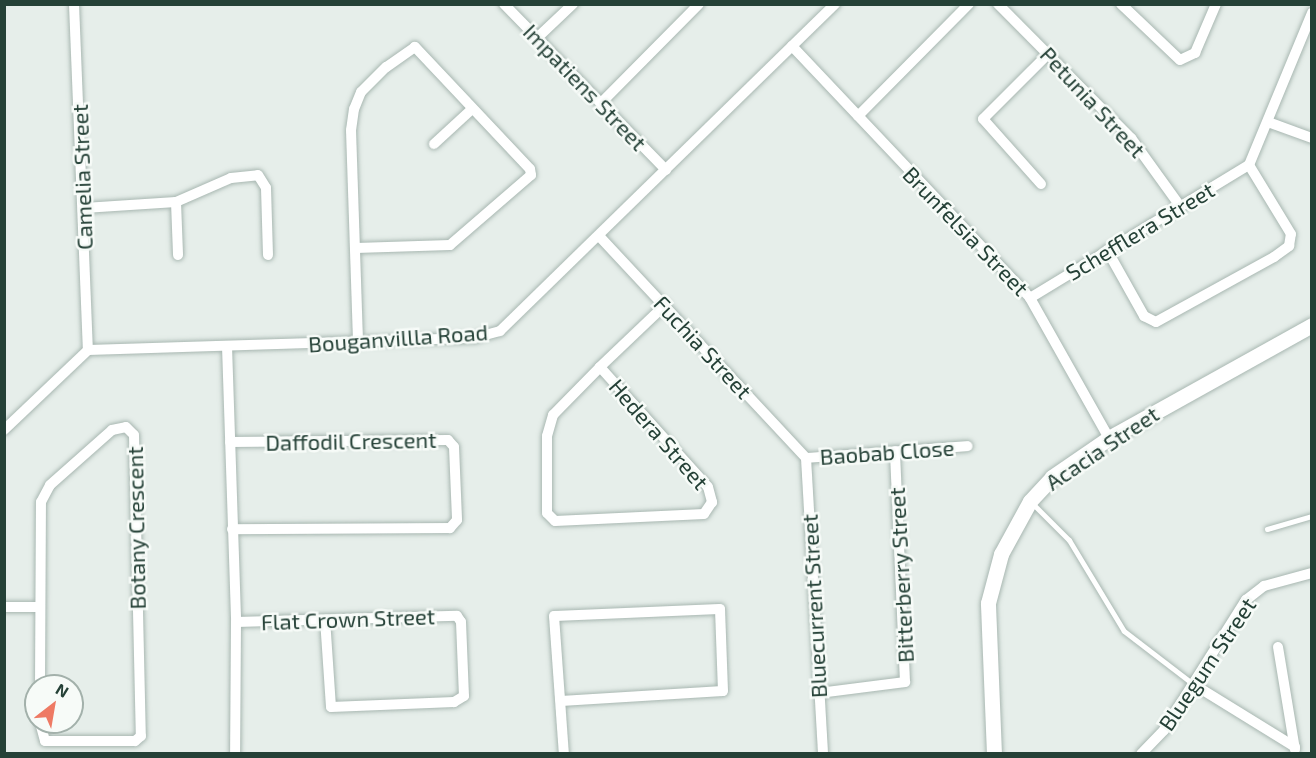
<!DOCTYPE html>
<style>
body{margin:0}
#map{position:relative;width:1316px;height:758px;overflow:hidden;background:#e6eeea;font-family:"Exo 2",sans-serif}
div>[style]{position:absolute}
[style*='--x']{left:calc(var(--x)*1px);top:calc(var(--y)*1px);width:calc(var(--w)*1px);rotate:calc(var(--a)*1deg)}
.roads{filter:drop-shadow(0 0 2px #a8b7b1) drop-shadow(0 0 2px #a8b7b1)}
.lane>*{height:5px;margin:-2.5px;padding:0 2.5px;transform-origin:2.5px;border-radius:2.5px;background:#fff}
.street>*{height:10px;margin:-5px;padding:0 5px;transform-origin:5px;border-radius:5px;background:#fff}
.secondary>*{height:15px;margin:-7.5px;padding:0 7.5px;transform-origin:7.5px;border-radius:7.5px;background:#fff}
span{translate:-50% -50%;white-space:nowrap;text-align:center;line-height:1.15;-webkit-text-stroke:5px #f7fbf8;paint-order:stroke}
.street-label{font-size:22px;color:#254137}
.frame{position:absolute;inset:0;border:6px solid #254137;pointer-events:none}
.north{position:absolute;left:24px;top:674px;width:60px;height:60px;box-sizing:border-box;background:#f7fbf8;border:2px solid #a3b1ab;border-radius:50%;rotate:31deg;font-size:16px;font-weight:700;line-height:24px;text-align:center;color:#254137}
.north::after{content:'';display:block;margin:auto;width:21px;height:27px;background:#ee7a64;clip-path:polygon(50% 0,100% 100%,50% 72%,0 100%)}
</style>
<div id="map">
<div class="roads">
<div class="lane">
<i style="--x:1031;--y:502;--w:54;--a:45"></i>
<i style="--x:1069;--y:540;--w:106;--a:58.9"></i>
<i style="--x:1124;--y:631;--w:87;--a:37.5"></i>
<i style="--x:1267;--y:529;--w:47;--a:-16.1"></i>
</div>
<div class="street">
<i style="--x:74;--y:4;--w:346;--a:87.7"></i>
<i style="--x:504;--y:4;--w:232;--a:45.7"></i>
<i style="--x:998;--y:4;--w:189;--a:45.2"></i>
<i style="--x:1131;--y:138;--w:84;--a:54.2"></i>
<i style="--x:1121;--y:4;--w:81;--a:43.5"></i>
<i style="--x:1180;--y:60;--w:17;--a:-25"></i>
<i style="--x:1195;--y:53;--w:53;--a:-66.8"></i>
<i style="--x:537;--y:38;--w:50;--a:-43.4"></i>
<i style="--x:792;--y:46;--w:347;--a:46.6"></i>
<i style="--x:1030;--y:298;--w:161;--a:60.6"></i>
<i style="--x:601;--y:103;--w:139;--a:-45.3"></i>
<i style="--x:858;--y:116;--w:158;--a:-45.3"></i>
<i style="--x:1268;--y:122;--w:47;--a:20"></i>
<i style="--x:434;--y:144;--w:52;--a:-42.6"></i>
<i style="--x:1249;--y:165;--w:165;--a:-67.5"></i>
<i style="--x:1041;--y:184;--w:87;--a:-131.7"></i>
<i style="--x:983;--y:119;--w:92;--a:-45"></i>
<i style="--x:176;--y:202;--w:53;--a:87.8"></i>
<i style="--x:84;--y:208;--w:92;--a:-3.7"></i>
<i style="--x:176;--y:202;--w:60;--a:-23.6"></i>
<i style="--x:231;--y:178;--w:27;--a:-6"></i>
<i style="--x:258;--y:175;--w:15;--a:58"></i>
<i style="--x:266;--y:188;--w:67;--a:88.3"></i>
<i style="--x:600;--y:237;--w:302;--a:47"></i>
<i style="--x:356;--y:248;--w:94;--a:-1.8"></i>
<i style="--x:450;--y:245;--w:107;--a:-40.8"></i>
<i style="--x:531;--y:175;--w:6;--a:-99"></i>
<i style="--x:530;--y:169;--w:168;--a:-133.3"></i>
<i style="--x:415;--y:47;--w:35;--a:145"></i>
<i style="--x:386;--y:67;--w:35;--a:135"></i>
<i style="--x:361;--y:92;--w:18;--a:112"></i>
<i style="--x:354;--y:109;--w:21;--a:98"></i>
<i style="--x:351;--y:130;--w:212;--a:88.1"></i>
<i style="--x:1107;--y:250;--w:76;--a:60.7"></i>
<i style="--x:1144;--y:316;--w:13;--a:27"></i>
<i style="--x:1156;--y:322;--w:135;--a:-28.8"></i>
<i style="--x:1274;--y:257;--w:19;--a:-36"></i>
<i style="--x:1289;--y:246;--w:12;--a:-81"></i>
<i style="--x:1291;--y:234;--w:81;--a:-121.3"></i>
<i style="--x:1030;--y:298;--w:256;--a:-31.3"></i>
<i style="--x:227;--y:346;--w:276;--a:88.1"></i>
<i style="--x:236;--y:622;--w:132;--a:90.4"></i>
<i style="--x:600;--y:367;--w:161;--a:48"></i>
<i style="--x:708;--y:487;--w:16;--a:75"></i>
<i style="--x:712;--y:502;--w:14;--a:124"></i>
<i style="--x:704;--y:514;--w:149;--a:177.3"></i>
<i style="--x:555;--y:521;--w:11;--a:-135"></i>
<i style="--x:547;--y:513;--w:77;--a:-90"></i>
<i style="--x:547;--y:436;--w:22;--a:-74"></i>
<i style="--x:553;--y:415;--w:67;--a:-45.6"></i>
<i style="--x:600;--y:367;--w:90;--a:-43.6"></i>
<i style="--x:4;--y:430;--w:116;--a:-43.6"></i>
<i style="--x:88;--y:350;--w:386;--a:-1.8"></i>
<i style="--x:474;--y:338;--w:27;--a:-15"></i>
<i style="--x:500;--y:331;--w:468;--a:-44.3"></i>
<i style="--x:230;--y:442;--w:218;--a:-0.5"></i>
<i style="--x:448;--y:440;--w:9;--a:49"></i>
<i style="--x:454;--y:447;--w:73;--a:87.6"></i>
<i style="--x:457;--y:520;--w:11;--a:131"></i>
<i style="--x:450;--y:528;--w:218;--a:179.7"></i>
<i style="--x:806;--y:458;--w:296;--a:86.7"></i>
<i style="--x:806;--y:458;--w:162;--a:-4.2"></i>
<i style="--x:4;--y:607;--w:36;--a:0"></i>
<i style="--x:236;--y:622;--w:221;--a:-1.6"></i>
<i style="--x:457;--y:616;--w:7;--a:56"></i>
<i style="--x:461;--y:622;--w:74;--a:87.7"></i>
<i style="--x:464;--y:696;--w:12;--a:149"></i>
<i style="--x:454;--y:702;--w:123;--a:177.7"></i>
<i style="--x:331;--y:707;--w:87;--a:-93.9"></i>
<i style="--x:1278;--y:647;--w:104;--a:80.6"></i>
<i style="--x:1193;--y:684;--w:120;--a:31.7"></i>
<i style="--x:40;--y:686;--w:184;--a:-89.7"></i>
<i style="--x:41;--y:502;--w:19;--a:-62"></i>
<i style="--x:50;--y:485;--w:83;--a:-41.6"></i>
<i style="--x:112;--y:430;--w:14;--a:-12"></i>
<i style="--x:126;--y:427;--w:11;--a:45"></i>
<i style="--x:134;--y:435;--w:301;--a:88.7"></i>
<i style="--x:141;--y:736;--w:8;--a:140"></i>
<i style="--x:135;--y:741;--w:90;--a:180"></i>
<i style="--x:45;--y:741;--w:20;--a:-105"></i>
<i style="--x:819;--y:693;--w:87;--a:-7.3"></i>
<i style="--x:905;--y:682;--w:231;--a:-92.5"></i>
<i style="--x:561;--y:701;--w:162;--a:-3.5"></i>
<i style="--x:723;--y:691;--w:82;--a:-92.1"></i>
<i style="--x:720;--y:609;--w:166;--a:177.6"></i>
<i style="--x:554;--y:616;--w:138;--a:85.9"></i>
<i style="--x:1141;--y:754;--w:33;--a:-46"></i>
<i style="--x:1164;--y:730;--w:154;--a:-57.8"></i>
<i style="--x:1246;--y:600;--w:23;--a:-38"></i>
<i style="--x:1264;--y:586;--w:50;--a:-15.2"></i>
</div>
<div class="secondary">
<i style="--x:994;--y:754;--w:151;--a:-92.3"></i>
<i style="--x:988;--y:603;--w:51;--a:-75.1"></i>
<i style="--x:1001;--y:554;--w:60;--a:-61.3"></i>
<i style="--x:1030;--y:501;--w:33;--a:-47"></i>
<i style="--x:1052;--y:477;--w:69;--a:-34.4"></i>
<i style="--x:1109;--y:438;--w:232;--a:-29.1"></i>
</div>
</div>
<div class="street-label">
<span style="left:585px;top:87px;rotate:46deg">Impatiens Street</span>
<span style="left:1093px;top:102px;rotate:47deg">Petunia Street</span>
<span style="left:82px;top:177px;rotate:-92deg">Camelia Street</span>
<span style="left:966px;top:231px;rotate:46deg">Brunfelsia Street</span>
<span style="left:1140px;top:231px;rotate:-31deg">Schefflera Street</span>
<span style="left:398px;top:338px;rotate:-4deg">Bouganvillla Road</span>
<span style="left:703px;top:347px;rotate:47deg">Fuchia Street</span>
<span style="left:659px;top:434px;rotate:49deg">Hedera Street</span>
<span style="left:351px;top:441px;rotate:-1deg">Daffodil Crescent</span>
<span style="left:1102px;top:448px;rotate:-34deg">Acacia Street</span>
<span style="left:887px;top:452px;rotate:-4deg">Baobab Close</span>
<span style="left:136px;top:528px;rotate:-91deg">Botany Crescent</span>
<span style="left:901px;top:575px;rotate:-93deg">Bitterberry Street</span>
<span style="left:814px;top:606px;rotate:-93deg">Bluecurrent Street</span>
<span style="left:348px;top:619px;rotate:-2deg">Flat Crown Street</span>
<span style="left:1207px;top:664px;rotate:-56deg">Bluegum Street</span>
</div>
<div class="frame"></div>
<div class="north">N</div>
</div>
